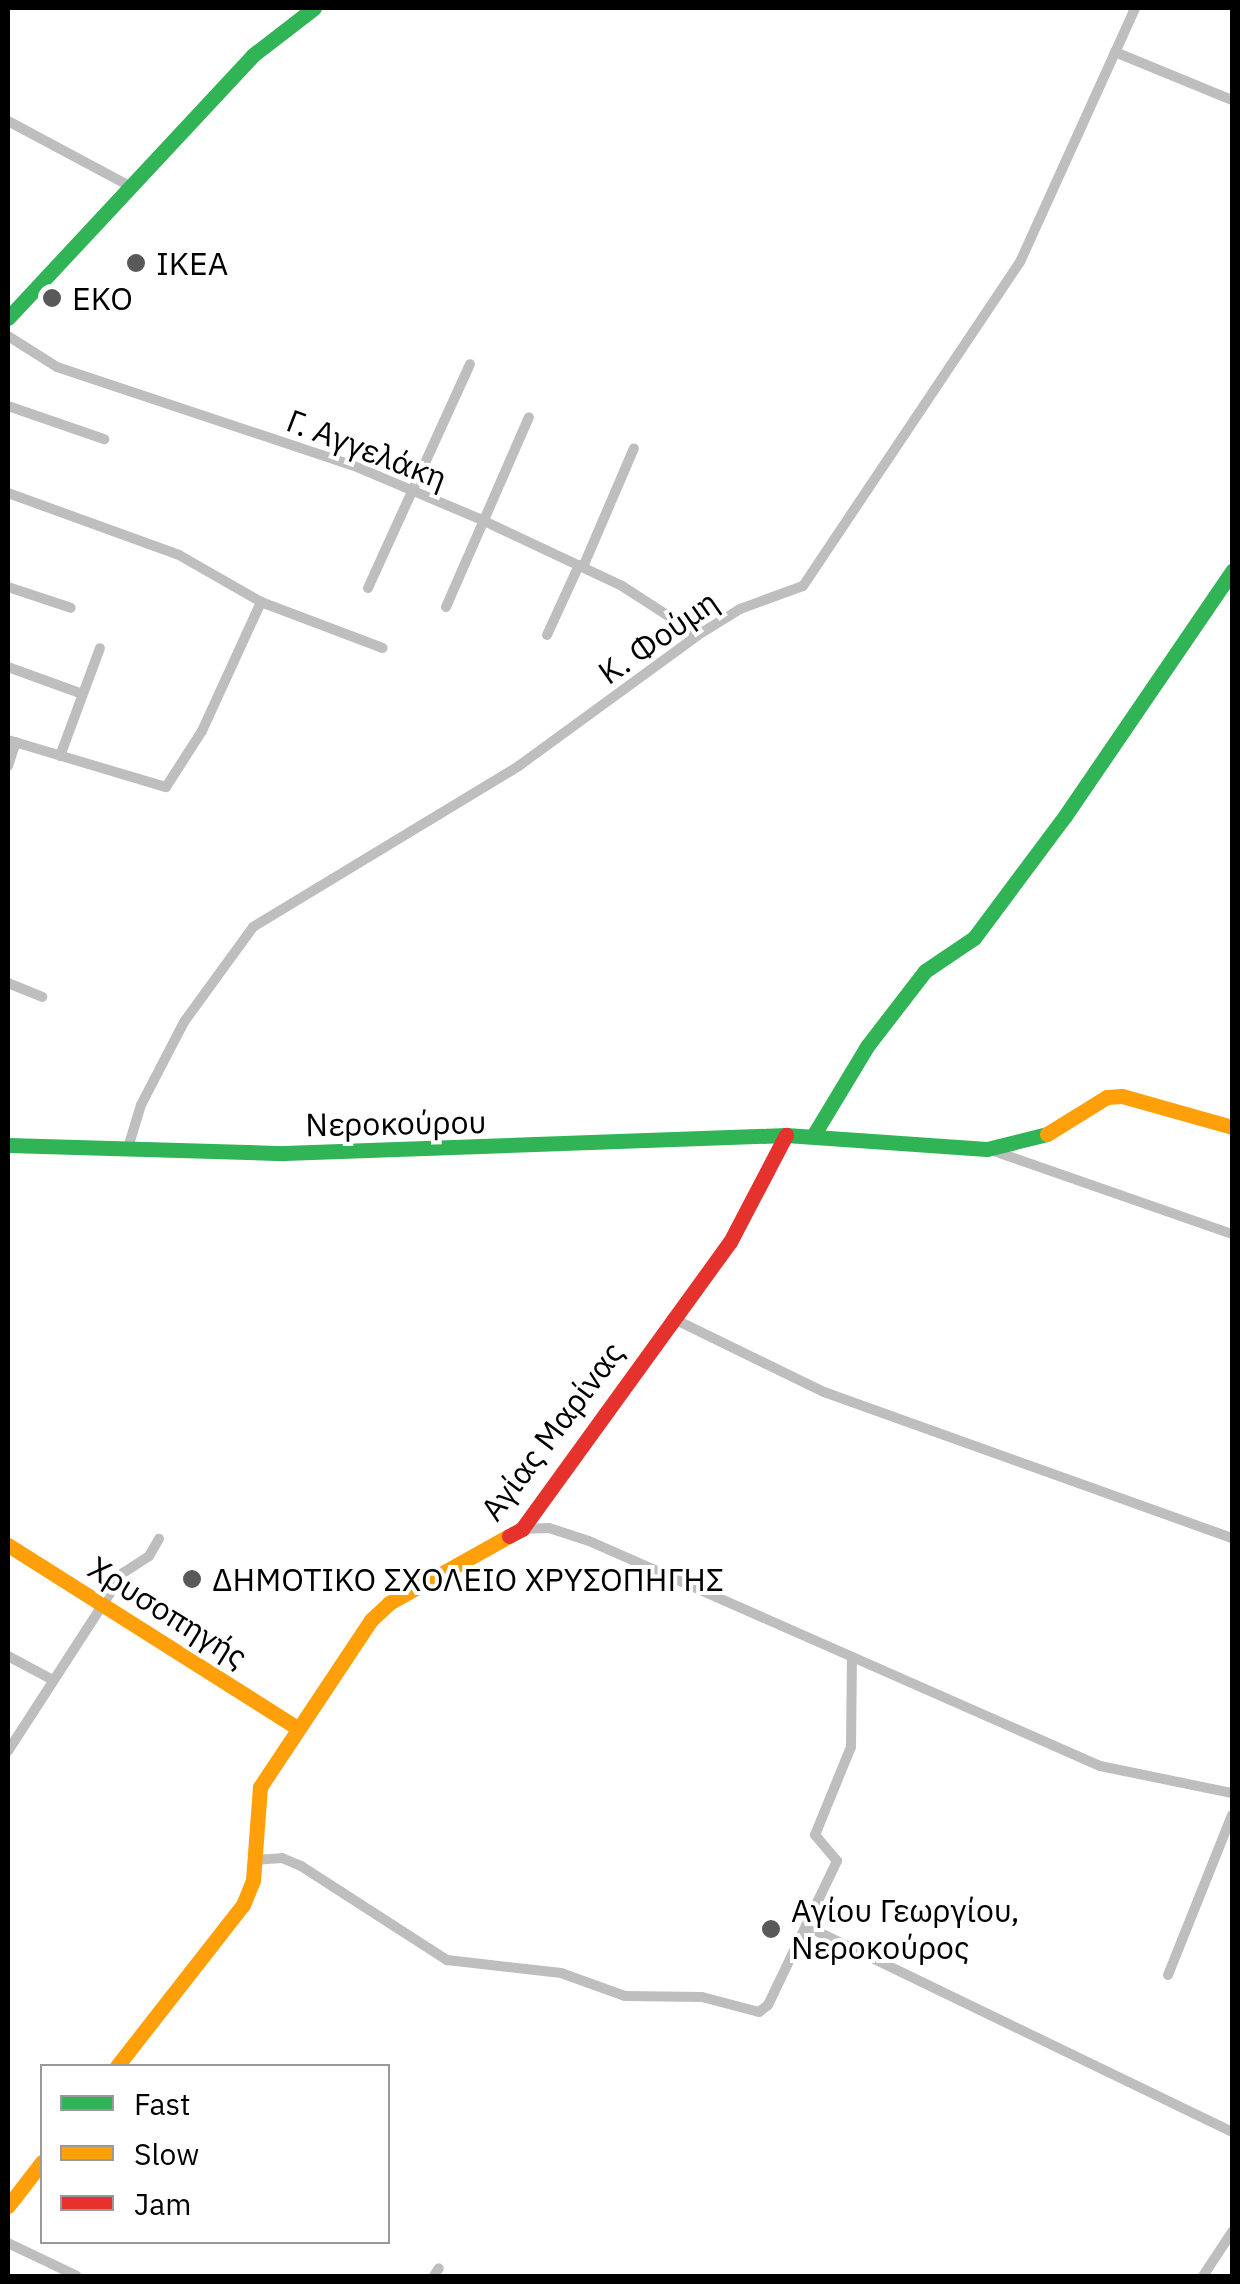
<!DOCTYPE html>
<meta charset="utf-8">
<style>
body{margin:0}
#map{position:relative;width:1240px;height:2284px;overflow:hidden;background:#fff;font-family:"IBM Plex Sans",sans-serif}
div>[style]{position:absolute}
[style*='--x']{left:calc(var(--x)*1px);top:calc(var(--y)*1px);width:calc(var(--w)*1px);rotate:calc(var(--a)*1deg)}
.street>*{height:10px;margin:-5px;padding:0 5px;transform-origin:5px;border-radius:5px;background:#bebebe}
.fast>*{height:15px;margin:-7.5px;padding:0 7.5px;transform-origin:7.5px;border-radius:7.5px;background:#30b455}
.slow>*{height:15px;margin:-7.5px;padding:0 7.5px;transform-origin:7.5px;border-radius:7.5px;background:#ff9f0a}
.jam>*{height:15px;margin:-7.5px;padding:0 7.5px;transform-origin:7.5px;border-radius:7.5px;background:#e5322d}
.dots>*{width:28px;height:28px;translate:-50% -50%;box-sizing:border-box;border:5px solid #fff;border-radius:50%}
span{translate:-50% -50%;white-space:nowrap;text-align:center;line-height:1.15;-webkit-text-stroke:8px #fff;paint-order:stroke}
.poi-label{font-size:32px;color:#000}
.left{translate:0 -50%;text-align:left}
.street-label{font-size:32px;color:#000}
.frame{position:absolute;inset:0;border:10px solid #000;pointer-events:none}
.legend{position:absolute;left:40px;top:2064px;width:350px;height:180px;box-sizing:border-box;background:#fff;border:2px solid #999;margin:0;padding:12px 18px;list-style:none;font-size:30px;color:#000}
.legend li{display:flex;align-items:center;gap:20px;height:50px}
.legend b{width:50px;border:2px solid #999}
</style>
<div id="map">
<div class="street">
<i style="--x:1115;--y:52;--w:126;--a:22.3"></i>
<i style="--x:8;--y:121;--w:136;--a:28.1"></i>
<i style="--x:8;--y:336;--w:58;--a:32.3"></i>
<i style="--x:57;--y:367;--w:311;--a:18.4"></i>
<i style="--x:352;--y:465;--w:141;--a:22.9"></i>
<i style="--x:482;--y:520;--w:155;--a:25.2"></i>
<i style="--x:622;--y:586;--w:90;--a:32.8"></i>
<i style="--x:8;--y:406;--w:102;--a:19"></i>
<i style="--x:8;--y:493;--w:182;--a:19.9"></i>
<i style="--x:179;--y:555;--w:95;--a:29.8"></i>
<i style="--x:261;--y:602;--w:130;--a:20.7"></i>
<i style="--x:583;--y:567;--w:129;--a:-66.8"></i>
<i style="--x:8;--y:587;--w:66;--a:18.4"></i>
<i style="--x:368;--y:588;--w:246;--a:-65.5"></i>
<i style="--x:446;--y:607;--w:207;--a:-66.4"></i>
<i style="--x:547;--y:635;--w:77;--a:-65.4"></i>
<i style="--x:8;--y:667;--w:77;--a:19.9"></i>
<i style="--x:8;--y:740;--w:165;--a:16.6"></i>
<i style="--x:166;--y:787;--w:67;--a:-57.3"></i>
<i style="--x:202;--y:731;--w:142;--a:-65.4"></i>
<i style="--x:60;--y:756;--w:115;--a:-69.7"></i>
<i style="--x:8;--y:766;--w:25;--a:-72"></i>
<i style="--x:8;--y:983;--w:37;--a:22"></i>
<i style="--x:988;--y:1149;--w:258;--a:19.2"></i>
<i style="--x:127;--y:1151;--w:48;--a:-73.1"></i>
<i style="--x:141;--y:1105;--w:93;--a:-62.6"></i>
<i style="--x:184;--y:1022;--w:117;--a:-54"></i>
<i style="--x:253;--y:927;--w:312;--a:-31.2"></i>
<i style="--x:520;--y:765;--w:220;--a:-36.1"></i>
<i style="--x:698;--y:635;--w:49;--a:-31.8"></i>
<i style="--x:740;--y:609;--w:67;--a:-20.1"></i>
<i style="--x:803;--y:586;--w:390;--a:-56.2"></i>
<i style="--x:1020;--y:262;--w:279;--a:-65.6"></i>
<i style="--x:672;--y:1318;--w:169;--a:26"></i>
<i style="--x:824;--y:1392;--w:433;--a:19.7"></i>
<i style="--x:522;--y:1529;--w:27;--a:-2"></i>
<i style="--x:549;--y:1528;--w:42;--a:18"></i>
<i style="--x:589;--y:1541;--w:558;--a:23.76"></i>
<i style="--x:1100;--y:1766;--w:135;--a:11.6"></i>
<i style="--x:8;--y:1656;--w:49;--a:28.1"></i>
<i style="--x:8;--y:1751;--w:212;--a:-57.1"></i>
<i style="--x:123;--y:1573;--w:31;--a:-33"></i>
<i style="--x:149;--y:1556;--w:20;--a:-60"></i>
<i style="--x:255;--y:1860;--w:27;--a:-4"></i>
<i style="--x:282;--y:1858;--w:21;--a:23"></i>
<i style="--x:301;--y:1866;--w:174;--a:32.8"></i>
<i style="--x:447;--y:1960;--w:115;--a:6.5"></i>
<i style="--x:561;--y:1973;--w:68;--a:19.8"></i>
<i style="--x:625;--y:1996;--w:77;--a:0.7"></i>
<i style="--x:702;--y:1997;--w:59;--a:14.7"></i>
<i style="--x:759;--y:2012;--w:11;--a:-38"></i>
<i style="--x:768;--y:2005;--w:160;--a:-64.4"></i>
<i style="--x:837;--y:1861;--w:34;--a:-130"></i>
<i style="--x:815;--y:1835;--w:95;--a:-67.8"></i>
<i style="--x:851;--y:1747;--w:90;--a:-89.4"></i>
<i style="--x:806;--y:1926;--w:473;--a:25.8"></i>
<i style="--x:1168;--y:1975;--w:172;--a:-68.2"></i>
<i style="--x:8;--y:2243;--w:76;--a:25.6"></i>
<i style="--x:434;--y:2276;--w:9;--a:-58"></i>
<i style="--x:1203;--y:2276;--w:53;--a:-56.6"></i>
</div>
<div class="fast">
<i style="--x:8;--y:318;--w:359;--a:-47"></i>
<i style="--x:253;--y:55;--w:77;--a:-37.6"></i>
<i style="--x:813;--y:1136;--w:106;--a:-58.9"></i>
<i style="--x:868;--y:1045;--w:93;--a:-52.4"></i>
<i style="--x:925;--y:971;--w:59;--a:-34"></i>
<i style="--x:974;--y:938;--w:152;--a:-53.3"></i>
<i style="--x:1065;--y:816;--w:297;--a:-55.7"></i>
<i style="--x:8;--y:1145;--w:276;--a:1.7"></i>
<i style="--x:284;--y:1153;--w:502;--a:-2.05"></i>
<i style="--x:786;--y:1135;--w:201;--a:4"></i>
<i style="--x:987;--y:1149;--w:62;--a:-14"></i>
</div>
<div class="slow">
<i style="--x:1047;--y:1134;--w:70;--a:-31.7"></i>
<i style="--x:1107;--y:1097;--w:15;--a:-4"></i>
<i style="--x:1122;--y:1096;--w:114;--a:15.7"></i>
<i style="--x:8;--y:1545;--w:342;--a:32.3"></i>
<i style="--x:117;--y:2066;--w:204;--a:-52"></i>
<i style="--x:243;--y:1905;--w:27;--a:-68"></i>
<i style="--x:253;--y:1880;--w:93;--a:-85.7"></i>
<i style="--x:260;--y:1787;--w:201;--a:-56.4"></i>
<i style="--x:371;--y:1620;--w:25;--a:-43"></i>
<i style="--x:389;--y:1603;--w:137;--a:-29.2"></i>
<i style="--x:8;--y:2206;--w:56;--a:-52.3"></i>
</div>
<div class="jam">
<i style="--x:509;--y:1536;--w:15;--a:-28"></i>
<i style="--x:522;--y:1529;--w:354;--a:-54.1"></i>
<i style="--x:730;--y:1242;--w:121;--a:-62.4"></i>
</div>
<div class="dots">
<i style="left:136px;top:263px;background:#595959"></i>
<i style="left:52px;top:298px;background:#595959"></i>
<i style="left:192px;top:1579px;background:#595959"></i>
<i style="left:771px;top:1929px;background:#595959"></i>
</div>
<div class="poi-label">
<span class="left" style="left:156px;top:263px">IKEA</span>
<span class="left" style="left:72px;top:298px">EKO</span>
<span class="left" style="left:212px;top:1579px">ΔΗΜΟΤΙΚΟ ΣΧΟΛΕΙΟ ΧΡΥΣΟΠΗΓΗΣ</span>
<span class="left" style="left:791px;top:1929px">Αγίου Γεωργίου,<br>Νεροκούρος</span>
</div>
<div class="street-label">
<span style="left:367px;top:449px;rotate:21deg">Γ. Αγγελάκη</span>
<span style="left:658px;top:637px;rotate:-35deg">Κ. Φούμη</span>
<span style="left:396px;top:1123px;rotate:-1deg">Νεροκούρου</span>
<span style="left:552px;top:1431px;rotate:-53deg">Αγίας Μαρίνας</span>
<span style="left:168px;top:1612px;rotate:32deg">Χρυσοπηγής</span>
</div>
<div class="frame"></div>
<ul class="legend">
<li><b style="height:12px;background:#30b455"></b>Fast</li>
<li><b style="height:12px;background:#ff9f0a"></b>Slow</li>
<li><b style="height:12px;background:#e5322d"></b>Jam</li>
</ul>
</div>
